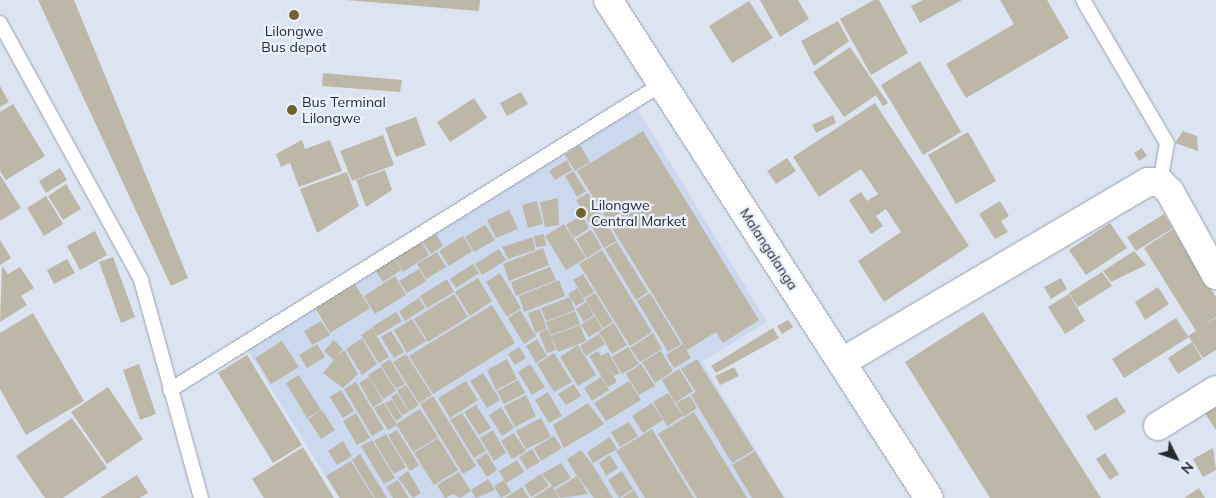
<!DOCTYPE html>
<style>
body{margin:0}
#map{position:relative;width:1216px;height:498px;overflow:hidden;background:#dce4f2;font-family:Mulish,sans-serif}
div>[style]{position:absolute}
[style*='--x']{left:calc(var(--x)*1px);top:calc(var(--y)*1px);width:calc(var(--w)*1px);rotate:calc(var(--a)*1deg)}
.built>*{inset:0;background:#ccd8ed}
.building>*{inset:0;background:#bdb7a8}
.roads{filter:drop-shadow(0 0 1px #979eac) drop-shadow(0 0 1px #979eac)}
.lane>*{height:14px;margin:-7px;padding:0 7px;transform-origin:7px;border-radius:7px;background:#fff}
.street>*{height:28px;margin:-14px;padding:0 14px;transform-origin:14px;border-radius:14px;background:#fff}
.secondary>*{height:28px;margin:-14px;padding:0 14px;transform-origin:14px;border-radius:14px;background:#fff}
.dots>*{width:14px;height:14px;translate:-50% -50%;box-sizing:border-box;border:2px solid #eaf1fd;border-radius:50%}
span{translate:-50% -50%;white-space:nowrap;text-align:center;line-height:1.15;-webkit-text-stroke:4.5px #eaf1fd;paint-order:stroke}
.poi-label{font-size:14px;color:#272a2f}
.left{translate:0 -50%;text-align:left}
.street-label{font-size:14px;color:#272a2f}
.north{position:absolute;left:1151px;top:433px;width:50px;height:50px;-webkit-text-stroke:4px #eaf1fd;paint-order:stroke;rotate:131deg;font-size:14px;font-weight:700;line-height:20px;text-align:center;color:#272a2f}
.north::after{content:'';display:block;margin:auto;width:18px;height:22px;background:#272a2f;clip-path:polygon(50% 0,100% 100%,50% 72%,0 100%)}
</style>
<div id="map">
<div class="built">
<i style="clip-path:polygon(635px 105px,767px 322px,702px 362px,785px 498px,339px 498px,245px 346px)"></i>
</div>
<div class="building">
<i style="clip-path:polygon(38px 0,74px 0,188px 278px,171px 286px)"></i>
<i style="clip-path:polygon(346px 0,480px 0,479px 11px)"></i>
<i style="clip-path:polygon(760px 0,798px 0,809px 19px,780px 37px)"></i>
<i style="clip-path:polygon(874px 0,879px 0,908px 53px,871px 75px,840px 19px)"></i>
<i style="clip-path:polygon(923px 0,962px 0,920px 23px,911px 6px)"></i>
<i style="clip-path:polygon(1000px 0,1047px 0,1069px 38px,966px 98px,946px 64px,1014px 24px)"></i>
<i style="clip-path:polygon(749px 1px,773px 38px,732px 63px,709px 26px)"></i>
<i style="clip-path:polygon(838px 21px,849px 41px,814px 66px,801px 41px)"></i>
<i style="clip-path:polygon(850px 47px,888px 103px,883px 106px,876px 95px,844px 117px,813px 72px)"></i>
<i style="clip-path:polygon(920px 61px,961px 132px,923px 155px,881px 85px)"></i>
<i style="clip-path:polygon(323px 73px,402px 80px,400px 92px,322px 86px)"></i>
<i style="clip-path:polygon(0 86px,9px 102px,0 107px)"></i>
<i style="clip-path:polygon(521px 92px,528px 104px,507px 116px,500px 103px)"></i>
<i style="clip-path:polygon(474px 98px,487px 118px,450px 142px,437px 122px)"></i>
<i style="clip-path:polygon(875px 103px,969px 246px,884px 302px,858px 261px,901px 232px,886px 209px,876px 216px,883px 226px,871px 234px,849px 200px,861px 192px,867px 201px,878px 194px,861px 169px,819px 197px,793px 157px)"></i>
<i style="clip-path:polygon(13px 104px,45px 156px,6px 180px,0 171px,0 112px)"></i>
<i style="clip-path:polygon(833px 115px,836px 123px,816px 133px,812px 125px)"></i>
<i style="clip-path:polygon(416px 117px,426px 145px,396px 157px,385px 128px)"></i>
<i style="clip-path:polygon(643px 131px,759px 320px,723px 343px,716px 332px,687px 350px,577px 171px)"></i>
<i style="clip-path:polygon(1183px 131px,1197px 136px,1198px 151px,1175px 143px)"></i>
<i style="clip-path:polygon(968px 132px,996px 181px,956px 204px,928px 155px)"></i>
<i style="clip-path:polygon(383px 135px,394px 165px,352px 181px,340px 151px)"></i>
<i style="clip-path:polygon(302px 140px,305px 149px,330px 140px,342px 171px,299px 187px,290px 163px,281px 167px,276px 154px)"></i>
<i style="clip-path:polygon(580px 145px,590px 162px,575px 171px,565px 155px)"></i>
<i style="clip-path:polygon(1142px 148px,1147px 156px,1139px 161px,1134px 153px)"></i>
<i style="clip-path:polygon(787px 158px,796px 171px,776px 184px,767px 171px)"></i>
<i style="clip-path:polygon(567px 160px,572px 170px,555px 180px,549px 171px)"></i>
<i style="clip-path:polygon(60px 168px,67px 180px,46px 193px,39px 181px)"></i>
<i style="clip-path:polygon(385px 170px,392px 190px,366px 207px,356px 180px)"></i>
<i style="clip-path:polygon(573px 171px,586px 191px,577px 197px,565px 176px)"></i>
<i style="clip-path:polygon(347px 172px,359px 206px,317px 233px,300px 189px)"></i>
<i style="clip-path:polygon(0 175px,21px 208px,0 221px)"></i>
<i style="clip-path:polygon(66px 184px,81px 209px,63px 220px,48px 196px)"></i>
<i style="clip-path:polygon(588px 193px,617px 241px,604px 248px,576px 200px)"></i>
<i style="clip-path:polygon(46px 196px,63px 224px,44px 236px,27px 208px)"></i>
<i style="clip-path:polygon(558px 198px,559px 225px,545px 227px,540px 202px)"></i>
<i style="clip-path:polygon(537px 201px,543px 224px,528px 228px,522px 205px)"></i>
<i style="clip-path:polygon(1000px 201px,1009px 216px,1001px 221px,1008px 232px,995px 239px,979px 214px)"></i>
<i style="clip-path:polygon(509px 210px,518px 229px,496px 238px,487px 220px)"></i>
<i style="clip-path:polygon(1164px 214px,1173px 228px,1136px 251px,1127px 237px)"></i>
<i style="clip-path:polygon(582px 215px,589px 228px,574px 238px,566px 225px)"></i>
<i style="clip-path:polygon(1110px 223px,1127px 248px,1086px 275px,1069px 250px)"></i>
<i style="clip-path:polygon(564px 224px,586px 258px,566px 270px,545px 236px)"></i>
<i style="clip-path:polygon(485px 225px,495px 240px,474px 252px,465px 237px)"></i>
<i style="clip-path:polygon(1173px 229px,1216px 297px,1216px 317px,1204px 325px,1216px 318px,1216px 350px,1203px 358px,1189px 337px,1124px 378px,1112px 359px,1176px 318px,1188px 336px,1196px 331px,1144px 248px)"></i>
<i style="clip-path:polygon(591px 230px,602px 248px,587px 258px,576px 239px)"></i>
<i style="clip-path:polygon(95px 231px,107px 255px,80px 270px,67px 246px)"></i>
<i style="clip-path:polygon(436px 234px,443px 246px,431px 254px,423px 242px)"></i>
<i style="clip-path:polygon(544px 234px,546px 246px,536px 247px,534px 236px)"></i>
<i style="clip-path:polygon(463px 236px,472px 251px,449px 266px,439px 251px)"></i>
<i style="clip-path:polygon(533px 237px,535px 250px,508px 259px,502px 247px)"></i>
<i style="clip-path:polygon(0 240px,11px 258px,0 265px)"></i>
<i style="clip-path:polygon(421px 241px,429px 255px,403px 272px,394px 257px)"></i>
<i style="clip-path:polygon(617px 242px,648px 292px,636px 300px,605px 249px)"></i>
<i style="clip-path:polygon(543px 248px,549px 265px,509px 281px,503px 264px)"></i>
<i style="clip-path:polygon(499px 249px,506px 260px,482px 275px,475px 264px)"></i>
<i style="clip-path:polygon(602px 250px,652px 332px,630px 346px,579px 264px)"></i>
<i style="clip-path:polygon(1134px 251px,1146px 265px,1111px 282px,1103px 271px)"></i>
<i style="clip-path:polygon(437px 252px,446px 267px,426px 279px,417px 264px)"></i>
<i style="clip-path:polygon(113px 257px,135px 317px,121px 323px,99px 262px)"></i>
<i style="clip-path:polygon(394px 258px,401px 270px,383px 282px,375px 270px)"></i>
<i style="clip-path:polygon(67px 259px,75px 273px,54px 284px,47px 270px)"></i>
<i style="clip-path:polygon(473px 264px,479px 273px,456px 288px,450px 279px)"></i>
<i style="clip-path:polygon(2px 266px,8px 274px,20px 267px,34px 288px,21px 296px,27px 305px,0 322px)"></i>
<i style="clip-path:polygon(550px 267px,556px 280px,516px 296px,511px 282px)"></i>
<i style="clip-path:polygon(419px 269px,426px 281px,407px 293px,399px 281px)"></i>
<i style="clip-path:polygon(1102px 272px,1112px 286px,1078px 307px,1069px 293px)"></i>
<i style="clip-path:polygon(500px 273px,521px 308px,507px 317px,486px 282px)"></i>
<i style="clip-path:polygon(583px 274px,594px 292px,584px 298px,573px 280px)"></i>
<i style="clip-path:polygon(395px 276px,406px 295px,375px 314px,364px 296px)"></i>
<i style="clip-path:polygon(478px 278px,492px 301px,470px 316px,455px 292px)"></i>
<i style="clip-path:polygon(1061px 278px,1067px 289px,1051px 299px,1044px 287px)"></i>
<i style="clip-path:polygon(447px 279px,454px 292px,427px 308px,420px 296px)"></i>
<i style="clip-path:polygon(559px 280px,565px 296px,524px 312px,519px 296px)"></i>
<i style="clip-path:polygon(354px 283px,370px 308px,330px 333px,315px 307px)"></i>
<i style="clip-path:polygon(1158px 287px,1169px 304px,1145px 320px,1135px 302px)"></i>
<i style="clip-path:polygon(577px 288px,585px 301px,576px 306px,568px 294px)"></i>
<i style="clip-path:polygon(595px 293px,613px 322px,603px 328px,585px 299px)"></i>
<i style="clip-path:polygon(650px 293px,681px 344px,668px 352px,637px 301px)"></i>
<i style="clip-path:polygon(454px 294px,468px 317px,428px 342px,414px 319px)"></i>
<i style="clip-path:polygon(1069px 294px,1085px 321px,1065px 334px,1048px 307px)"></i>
<i style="clip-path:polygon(570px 297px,575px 310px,546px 321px,541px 308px)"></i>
<i style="clip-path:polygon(419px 298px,425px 308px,405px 321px,399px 311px)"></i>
<i style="clip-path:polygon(586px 302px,594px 315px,584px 322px,576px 309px)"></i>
<i style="clip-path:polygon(492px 305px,515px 343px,433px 394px,409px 356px)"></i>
<i style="clip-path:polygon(540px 309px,547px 329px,535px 333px,528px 313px)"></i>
<i style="clip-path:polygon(520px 310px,536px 336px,524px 344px,508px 318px)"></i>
<i style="clip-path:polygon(575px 311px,580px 324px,551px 335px,546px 322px)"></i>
<i style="clip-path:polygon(396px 312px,402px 321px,377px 336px,372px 327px)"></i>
<i style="clip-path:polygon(983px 312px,1101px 498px,990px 498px,905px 362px)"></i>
<i style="clip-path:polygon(33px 313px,84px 401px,26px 435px,0 389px,0 333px)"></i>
<i style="clip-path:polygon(595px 316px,602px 329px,589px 337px,581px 325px)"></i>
<i style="clip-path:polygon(412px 319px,426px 341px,407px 353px,394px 330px)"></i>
<i style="clip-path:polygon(788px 320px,793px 327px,782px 334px,777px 326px)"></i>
<i style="clip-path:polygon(321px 321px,330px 335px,312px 345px,304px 331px)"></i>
<i style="clip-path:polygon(614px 323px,627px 345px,612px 354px,599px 332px)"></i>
<i style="clip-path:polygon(580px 325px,586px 341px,558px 352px,551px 336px)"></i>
<i style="clip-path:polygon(372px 328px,389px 357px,379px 363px,361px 335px)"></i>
<i style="clip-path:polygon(773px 328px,779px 338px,716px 373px,711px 366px)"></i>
<i style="clip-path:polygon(548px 329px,556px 350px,547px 353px,539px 333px)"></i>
<i style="clip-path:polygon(391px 331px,404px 352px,394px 358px,381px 337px)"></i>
<i style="clip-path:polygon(653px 333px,662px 349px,640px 362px,630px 348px)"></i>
<i style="clip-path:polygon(599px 334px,605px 344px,586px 356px,580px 346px)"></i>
<i style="clip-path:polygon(362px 338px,377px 364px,362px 375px,346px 349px)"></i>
<i style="clip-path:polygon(537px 339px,547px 356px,536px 363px,526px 346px)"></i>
<i style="clip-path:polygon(334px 340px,343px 349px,336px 357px,344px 350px,358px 374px,343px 388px,323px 373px,334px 360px,324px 351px)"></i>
<i style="clip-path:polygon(282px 341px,299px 367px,271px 384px,255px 358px)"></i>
<i style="clip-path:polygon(1192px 342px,1202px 359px,1178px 374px,1168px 358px)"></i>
<i style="clip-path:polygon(317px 344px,325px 357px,307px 368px,299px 355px)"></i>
<i style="clip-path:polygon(683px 344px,691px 358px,674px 368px,666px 355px)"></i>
<i style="clip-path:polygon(578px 345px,596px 375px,578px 386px,560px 357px)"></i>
<i style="clip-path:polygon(519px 347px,526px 358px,515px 365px,508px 354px)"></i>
<i style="clip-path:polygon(628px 347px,639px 364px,622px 374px,612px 357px)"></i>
<i style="clip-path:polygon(598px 351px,601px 356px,608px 352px,620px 373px,614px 376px,605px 362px,617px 382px,608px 387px,589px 356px)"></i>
<i style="clip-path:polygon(661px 351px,673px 371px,655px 383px,642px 362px)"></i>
<i style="clip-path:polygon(554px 353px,572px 382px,554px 392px,537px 364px)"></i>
<i style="clip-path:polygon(406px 354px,432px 395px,419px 403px,393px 362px)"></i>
<i style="clip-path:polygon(247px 355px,302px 445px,273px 463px,218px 373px)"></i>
<i style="clip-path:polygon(390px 359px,405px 384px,396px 389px,381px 365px)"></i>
<i style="clip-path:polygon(507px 359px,517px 379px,496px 390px,487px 370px)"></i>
<i style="clip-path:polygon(697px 359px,754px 450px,732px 463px,691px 395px,696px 392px,681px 369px)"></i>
<i style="clip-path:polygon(139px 364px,156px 414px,140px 420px,123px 370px)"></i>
<i style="clip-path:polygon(530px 364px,545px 387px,532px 395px,518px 372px)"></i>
<i style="clip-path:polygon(641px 364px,655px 386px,639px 395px,626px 374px)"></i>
<i style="clip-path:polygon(381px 367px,396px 391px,383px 399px,368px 375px)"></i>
<i style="clip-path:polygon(734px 367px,739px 376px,720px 385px,715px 376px)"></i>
<i style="clip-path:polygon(679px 369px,693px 391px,675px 403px,662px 380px)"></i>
<i style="clip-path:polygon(483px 373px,500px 400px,487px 408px,470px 381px)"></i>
<i style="clip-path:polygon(299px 375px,321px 410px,307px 418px,286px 383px)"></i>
<i style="clip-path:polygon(369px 377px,383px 401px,373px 407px,359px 383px)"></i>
<i style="clip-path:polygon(601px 377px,609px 390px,592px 401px,584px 388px)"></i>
<i style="clip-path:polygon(518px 380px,525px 393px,504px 404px,497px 391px)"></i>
<i style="clip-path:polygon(466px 381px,478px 400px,450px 418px,438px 398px)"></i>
<i style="clip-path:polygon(629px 381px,641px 400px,606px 421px,594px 403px)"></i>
<i style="clip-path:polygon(356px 382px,384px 429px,372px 436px,344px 389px)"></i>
<i style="clip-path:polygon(574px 384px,581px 396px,566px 405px,558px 394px)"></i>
<i style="clip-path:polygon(406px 385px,419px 405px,409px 411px,397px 390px)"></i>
<i style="clip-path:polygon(108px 387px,143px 439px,107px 464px,71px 412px)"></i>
<i style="clip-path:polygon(341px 390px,354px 411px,343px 418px,330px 397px)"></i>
<i style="clip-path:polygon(548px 392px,562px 416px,549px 423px,535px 400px)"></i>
<i style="clip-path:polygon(397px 393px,409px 412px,402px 415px,391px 397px)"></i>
<i style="clip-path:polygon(668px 393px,683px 416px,667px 426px,653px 402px)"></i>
<i style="clip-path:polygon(526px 395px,536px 416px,515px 427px,504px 406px)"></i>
<i style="clip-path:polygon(433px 396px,476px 466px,463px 474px,420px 404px)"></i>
<i style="clip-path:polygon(690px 396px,697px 408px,684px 417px,676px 403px)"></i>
<i style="clip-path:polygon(1116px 397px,1126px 412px,1095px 431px,1086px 416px)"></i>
<i style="clip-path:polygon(392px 400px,402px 417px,396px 421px,385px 403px)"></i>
<i style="clip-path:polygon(384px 403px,397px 425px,388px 430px,374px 408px)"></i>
<i style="clip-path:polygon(588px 403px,604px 424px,564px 448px,553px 425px)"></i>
<i style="clip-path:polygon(652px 403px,663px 420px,643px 433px,632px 416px)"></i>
<i style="clip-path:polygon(1216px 404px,1216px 430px,1204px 412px)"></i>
<i style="clip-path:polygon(476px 405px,491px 428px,479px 435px,464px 412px)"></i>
<i style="clip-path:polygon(501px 407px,514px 428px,502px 436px,489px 415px)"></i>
<i style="clip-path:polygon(420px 409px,438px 437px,413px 452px,396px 424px)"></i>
<i style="clip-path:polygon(322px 410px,335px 430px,321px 439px,308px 419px)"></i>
<i style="clip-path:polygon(694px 412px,747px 498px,697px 498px,658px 434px)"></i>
<i style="clip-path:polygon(356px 413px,370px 438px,357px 445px,343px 421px)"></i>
<i style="clip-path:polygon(462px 413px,486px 451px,474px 458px,450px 420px)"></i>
<i style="clip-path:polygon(72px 418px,107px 468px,63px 498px,45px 498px,16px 456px)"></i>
<i style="clip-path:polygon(541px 418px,551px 437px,526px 449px,516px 431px)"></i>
<i style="clip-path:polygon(629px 422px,638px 436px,620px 447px,611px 432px)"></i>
<i style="clip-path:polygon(652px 429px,694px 498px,645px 498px,616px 451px)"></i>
<i style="clip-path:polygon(397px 430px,419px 465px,410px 471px,388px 435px)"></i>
<i style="clip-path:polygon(493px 430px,506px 453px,494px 461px,480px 438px)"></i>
<i style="clip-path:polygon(514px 433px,526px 451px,512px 459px,501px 441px)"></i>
<i style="clip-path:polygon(386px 434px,406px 467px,394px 474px,374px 441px)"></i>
<i style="clip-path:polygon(554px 436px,562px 448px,541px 461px,534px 448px)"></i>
<i style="clip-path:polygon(610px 437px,617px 449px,593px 463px,587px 452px)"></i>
<i style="clip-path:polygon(438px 438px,458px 470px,434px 485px,414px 453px)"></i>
<i style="clip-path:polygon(372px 440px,395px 478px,384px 484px,361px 446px)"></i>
<i style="clip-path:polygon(343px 441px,352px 456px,337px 465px,328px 451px)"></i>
<i style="clip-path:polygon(303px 447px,334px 498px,264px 498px,252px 479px)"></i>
<i style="clip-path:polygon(1213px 448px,1216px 470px,1203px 477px,1193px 459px)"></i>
<i style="clip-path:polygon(532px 449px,540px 462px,527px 469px,519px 457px)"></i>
<i style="clip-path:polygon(581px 450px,592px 464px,613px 498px,594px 498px,575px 473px,567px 459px)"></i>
<i style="clip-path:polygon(755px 451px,784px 498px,752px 498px,732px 465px)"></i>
<i style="clip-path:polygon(487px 453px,497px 470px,487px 477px,476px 460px)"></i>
<i style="clip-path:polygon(1105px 453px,1119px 474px,1110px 480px,1096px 459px)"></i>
<i style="clip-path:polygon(360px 454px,387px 498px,375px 498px,352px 460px)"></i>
<i style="clip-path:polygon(610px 455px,618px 468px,606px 476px,599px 463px)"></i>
<i style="clip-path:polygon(517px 460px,524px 472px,506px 483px,499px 471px)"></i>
<i style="clip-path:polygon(351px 461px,374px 498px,340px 498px,326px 476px)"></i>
<i style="clip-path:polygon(561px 463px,571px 478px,554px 488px,542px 474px)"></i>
<i style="clip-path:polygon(408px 471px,421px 493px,413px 498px,398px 478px)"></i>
<i style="clip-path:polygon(622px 471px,633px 489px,619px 498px,608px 480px)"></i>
<i style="clip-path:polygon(459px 472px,471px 491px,460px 498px,453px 494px,445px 498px,437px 485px)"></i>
<i style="clip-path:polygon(541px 474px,549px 486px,531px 497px,524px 485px)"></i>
<i style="clip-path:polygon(137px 475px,148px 493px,139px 498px,100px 498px)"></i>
<i style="clip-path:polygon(577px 476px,588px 494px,560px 498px,555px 490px)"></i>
<i style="clip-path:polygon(488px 479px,495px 490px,476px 498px,471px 490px)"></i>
<i style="clip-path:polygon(398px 480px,409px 498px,393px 498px,386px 487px)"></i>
<i style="clip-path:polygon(504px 480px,511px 492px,501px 498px,494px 486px)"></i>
<i style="clip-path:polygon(552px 486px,559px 498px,533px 498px)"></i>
<i style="clip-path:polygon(522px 487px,529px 498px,505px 498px)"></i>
<i style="clip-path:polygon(1199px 488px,1205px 498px,1184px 498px)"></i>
<i style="clip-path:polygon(634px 490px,639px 498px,622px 498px)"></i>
</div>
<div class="roads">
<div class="lane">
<i style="--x:1083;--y:0;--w:166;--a:59.6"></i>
<i style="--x:1167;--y:143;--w:40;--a:100"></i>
<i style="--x:0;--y:23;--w:293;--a:61.2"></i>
<i style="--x:141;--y:280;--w:226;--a:74.6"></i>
<i style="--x:170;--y:390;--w:579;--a:-31.88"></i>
</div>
<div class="street">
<i style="--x:842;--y:362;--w:355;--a:-30.5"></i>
<i style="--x:1148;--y:182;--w:12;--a:0"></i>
<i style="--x:1160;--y:182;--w:14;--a:45"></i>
<i style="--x:1170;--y:192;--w:95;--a:61"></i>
<i style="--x:1158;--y:426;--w:68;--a:-31.8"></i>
</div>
<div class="secondary">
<i style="--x:608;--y:0;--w:592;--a:57.2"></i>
</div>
</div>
<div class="dots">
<i style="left:294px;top:15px;background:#736230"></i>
<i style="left:292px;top:110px;background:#736230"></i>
<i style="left:581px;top:213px;background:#736230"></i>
</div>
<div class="poi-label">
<span style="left:294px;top:39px">Lilongwe<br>Bus depot</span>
<span class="left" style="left:302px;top:110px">Bus Terminal<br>Lilongwe</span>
<span class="left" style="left:591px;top:213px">Lilongwe<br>Central Market</span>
</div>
<div class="street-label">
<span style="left:769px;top:249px;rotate:57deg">Malangalanga</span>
</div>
<div class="north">N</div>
</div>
